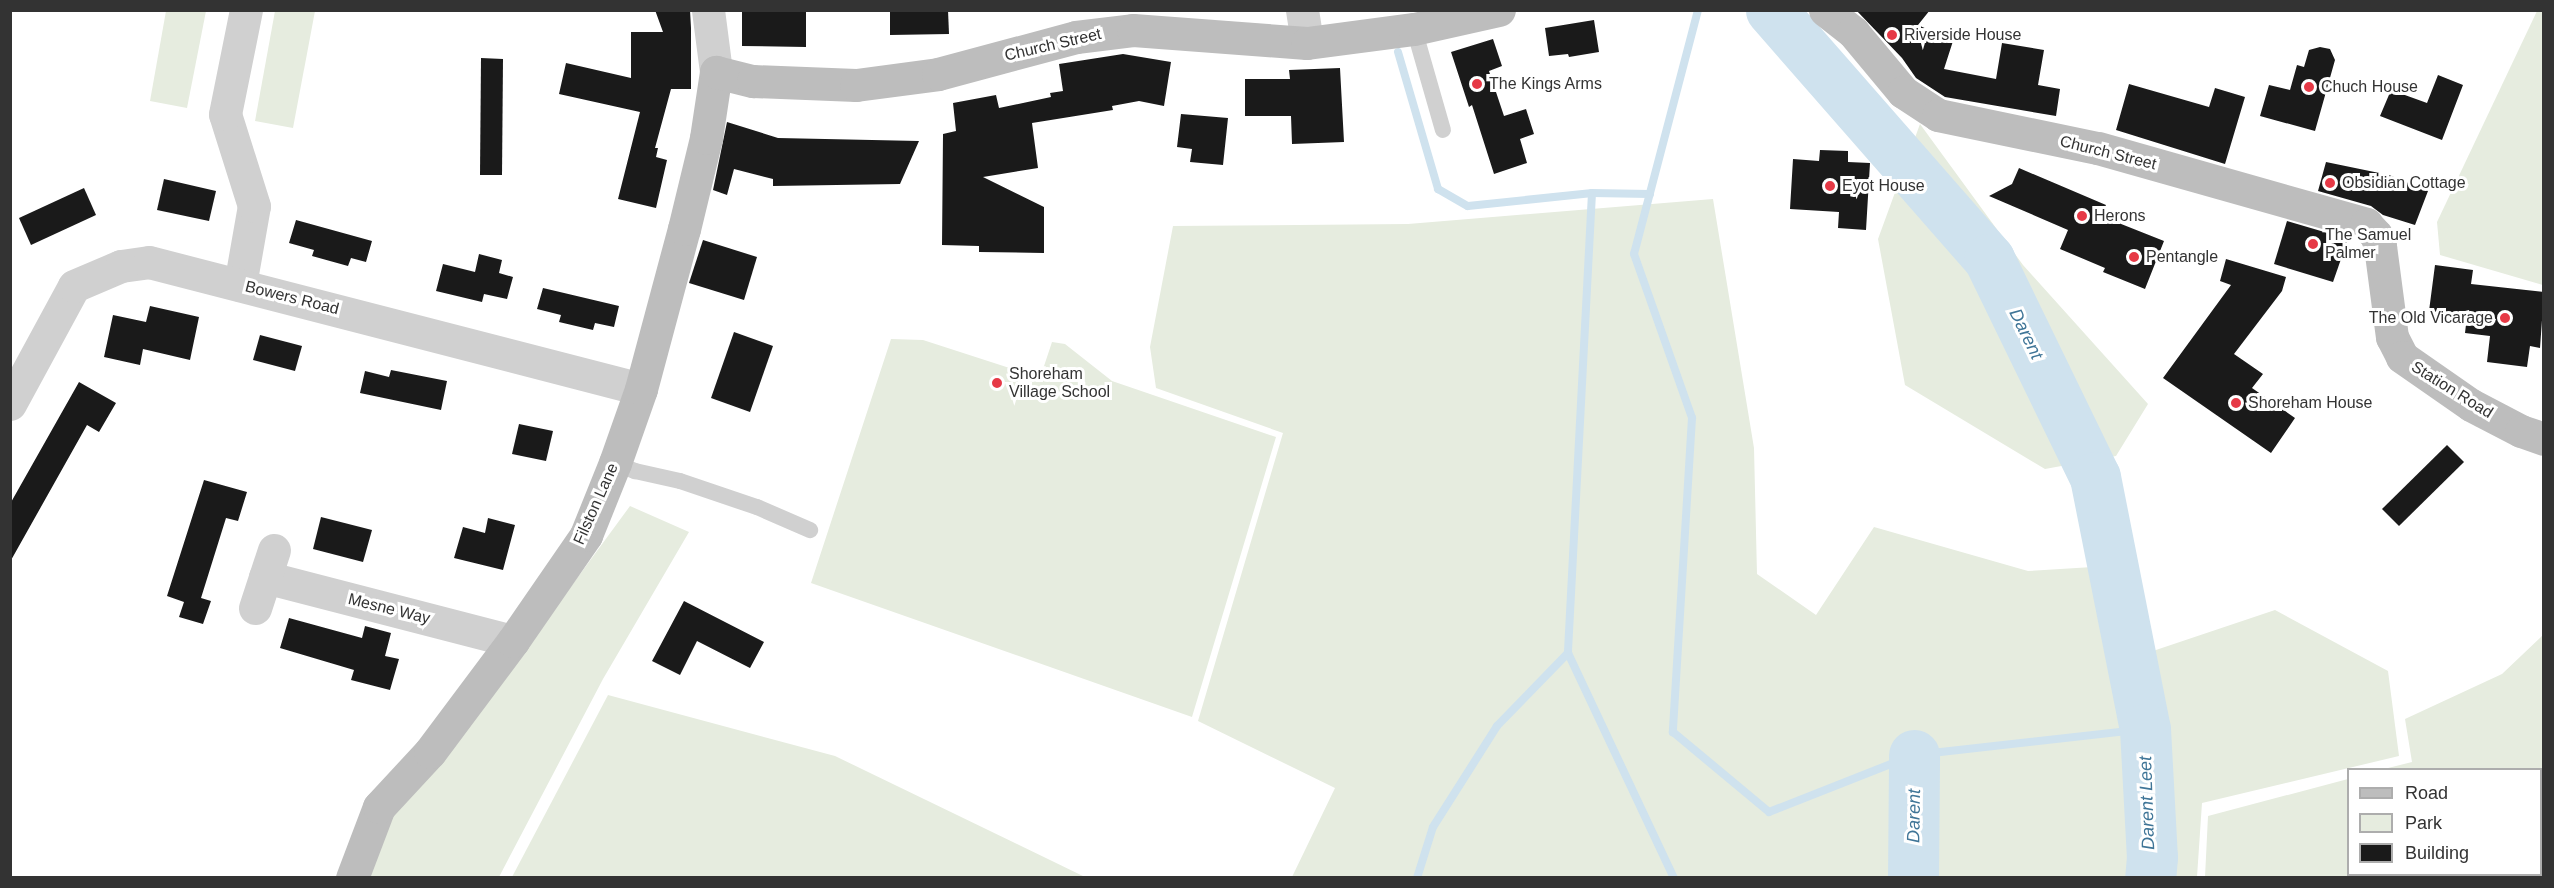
<!DOCTYPE html>
<style>
body{margin:0}
#map{position:relative;width:2554px;height:888px;overflow:hidden;background:#fff;font-family:Arial,sans-serif}
div>[style]{position:absolute}
[style*='--x']{left:calc(var(--x)*1px);top:calc(var(--y)*1px);width:calc(var(--w)*1px);rotate:calc(var(--a)*1deg)}
.green>*{inset:0;background:#e6ecdf}
.stream>*{height:8px;margin:-4px;padding:0 4px;transform-origin:4px;border-radius:4px;background:#cfe2ee}
.river>*{height:51px;margin:-25.5px;padding:0 25.5px;transform-origin:25.5px;border-radius:25.5px;background:#cfe2ee}
.building>*{inset:0;background:#1a1a1a}
.lane>*{height:16px;margin:-8px;padding:0 8px;transform-origin:8px;border-radius:8px;background:#d0d0d0}
.street>*{height:33px;margin:-16.5px;padding:0 16.5px;transform-origin:16.5px;border-radius:16.5px;background:#d0d0d0}
.secondary>*{height:33px;margin:-16.5px;padding:0 16.5px;transform-origin:16.5px;border-radius:16.5px;background:#bdbdbd}
.dots>*{width:16px;height:16px;translate:-50% -50%;box-sizing:border-box;border:3px solid #fff;border-radius:50%}
span{translate:-50% -50%;white-space:nowrap;text-align:center;line-height:1.15;-webkit-text-stroke:6px #fff;paint-order:stroke}
.poi-label{font-size:16px;color:#333}
.left{translate:0 -50%;text-align:left}
.right{translate:-100% -50%;text-align:right}
.street-label{font-size:16px;color:#333}
.water-label{font-size:18px;color:#3f7597;font-style:italic}
.frame{position:absolute;inset:0;border:12px solid #333;pointer-events:none}
.legend{position:absolute;left:2347px;top:768px;width:195px;height:108px;box-sizing:border-box;background:#fff;border:2px solid #adadad;margin:0;padding:8px 10px;list-style:none;font-size:18px;color:#333}
.legend li{display:flex;align-items:center;gap:12px;height:30px}
.legend b{width:30px;border:2px solid #adadad}
</style>
<div id="map">
<div class="green">
<i style="clip-path:polygon(166px 11px,206px 11px,187px 108px,150px 101px)"></i>
<i style="clip-path:polygon(275px 11px,315px 11px,293px 128px,255px 121px)"></i>
<i style="clip-path:polygon(2537px 11px,2544px 11px,2543px 285px,2440px 255px,2437px 222px)"></i>
<i style="clip-path:polygon(1920px 124px,2023px 265px,2148px 404px,2116px 456px,2045px 469px,1905px 385px,1878px 239px)"></i>
<i style="clip-path:polygon(1713px 199px,1754px 448px,1757px 574px,1816px 615px,1874px 527px,2028px 571px,2125px 565px,2144px 654px,2275px 610px,2388px 671px,2399px 756px,2202px 803px,2197px 877px,1292px 877px,1335px 788px,1198px 721px,1283px 433px,1156px 388px,1150px 347px,1173px 226px,1408px 224px)"></i>
<i style="clip-path:polygon(891px 339px,923px 340px,1040px 378px,1052px 342px,1065px 344px,1112px 381px,1276px 437px,1192px 717px,811px 583px)"></i>
<i style="clip-path:polygon(630px 506px,689px 532px,603px 679px,499px 877px,367px 878px,390px 818px,509px 671px)"></i>
<i style="clip-path:polygon(2543px 635px,2542px 877px,2205px 877px,2208px 816px,2348px 779px,2348px 874px,2540px 874px,2540px 770px,2384px 769px,2412px 762px,2405px 719px,2502px 674px)"></i>
<i style="clip-path:polygon(608px 695px,835px 756px,1085px 877px,512px 877px)"></i>
</div>
<div class="stream">
<i style="--x:1698;--y:10;--w:252;--a:104.7"></i>
<i style="--x:1634;--y:254;--w:174;--a:70.5"></i>
<i style="--x:1692;--y:418;--w:315;--a:93.5"></i>
<i style="--x:1673;--y:732;--w:125;--a:39.8"></i>
<i style="--x:1769;--y:812;--w:156;--a:-21.5"></i>
<i style="--x:1914;--y:755;--w:232;--a:-6.4"></i>
<i style="--x:1398;--y:52;--w:143;--a:73.7"></i>
<i style="--x:1438;--y:189;--w:34;--a:30"></i>
<i style="--x:1468;--y:206;--w:125;--a:-6"></i>
<i style="--x:1592;--y:193;--w:58;--a:1"></i>
<i style="--x:1592;--y:193;--w:461;--a:93"></i>
<i style="--x:1568;--y:653;--w:249;--a:64.8"></i>
<i style="--x:1417;--y:878;--w:53;--a:-72.6"></i>
<i style="--x:1433;--y:827;--w:120;--a:-57.6"></i>
<i style="--x:1497;--y:726;--w:102;--a:-45.8"></i>
</div>
<div class="river">
<i style="--x:1771;--y:10;--w:331;--a:48.8"></i>
<i style="--x:1989;--y:259;--w:242;--a:64.1"></i>
<i style="--x:2095;--y:477;--w:257;--a:78.8"></i>
<i style="--x:2145;--y:729;--w:128;--a:86.9"></i>
<i style="--x:2152;--y:857;--w:21;--a:95"></i>
<i style="--x:1913;--y:878;--w:123;--a:-89.5"></i>
</div>
<div class="building">
<i style="clip-path:polygon(655px 10px,690px 10px,691px 28px,691px 89px,671px 89px,655px 148px,658px 148px,656px 157px,667px 160px,656px 208px,618px 199px,640px 112px,559px 94px,566px 63px,631px 78px,631px 32px,663px 32px)"></i>
<i style="clip-path:polygon(742px 10px,806px 10px,806px 47px,742px 46px)"></i>
<i style="clip-path:polygon(890px 10px,948px 10px,949px 34px,890px 35px)"></i>
<i style="clip-path:polygon(1856px 10px,1930px 10px,1918px 25px,1953px 41px,1944px 69px,1996px 79px,2002px 43px,2044px 50px,2038px 85px,2060px 89px,2056px 116px,1945px 97px,1916px 78px,1902px 58px)"></i>
<i style="clip-path:polygon(1594px 20px,1599px 52px,1569px 57px,1568px 54px,1549px 56px,1545px 28px)"></i>
<i style="clip-path:polygon(1493px 39px,1502px 66px,1489px 71px,1504px 116px,1526px 109px,1534px 134px,1520px 139px,1527px 163px,1494px 174px,1472px 105px,1469px 107px,1451px 52px)"></i>
<i style="clip-path:polygon(2320px 47px,2330px 49px,2335px 60px,2315px 131px,2260px 116px,2269px 85px,2290px 90px,2297px 65px,2304px 67px,2309px 50px)"></i>
<i style="clip-path:polygon(1123px 54px,1171px 62px,1164px 106px,1139px 101px,1112px 106px,1113px 110px,1032px 123px,1038px 168px,983px 177px,1044px 207px,1044px 253px,979px 252px,979px 246px,942px 245px,943px 134px,956px 131px,953px 103px,996px 95px,999px 108px,1051px 97px,1050px 93px,1063px 91px,1059px 64px)"></i>
<i style="clip-path:polygon(481px 58px,503px 59px,502px 175px,480px 175px)"></i>
<i style="clip-path:polygon(1340px 68px,1344px 142px,1292px 144px,1291px 116px,1245px 116px,1245px 79px,1290px 79px,1289px 70px)"></i>
<i style="clip-path:polygon(2438px 75px,2463px 85px,2442px 140px,2380px 116px,2391px 90px,2427px 103px)"></i>
<i style="clip-path:polygon(2129px 84px,2209px 107px,2215px 88px,2245px 97px,2225px 164px,2116px 130px)"></i>
<i style="clip-path:polygon(1181px 114px,1228px 118px,1223px 165px,1190px 162px,1192px 149px,1177px 147px)"></i>
<i style="clip-path:polygon(727px 122px,778px 138px,919px 141px,900px 184px,773px 186px,773px 179px,734px 169px,727px 195px,713px 190px)"></i>
<i style="clip-path:polygon(1820px 150px,1848px 151px,1848px 162px,1870px 163px,1866px 230px,1838px 228px,1839px 212px,1790px 209px,1793px 159px,1819px 161px)"></i>
<i style="clip-path:polygon(2326px 162px,2389px 175px,2428px 191px,2415px 225px,2383px 215px,2371px 206px,2318px 191px)"></i>
<i style="clip-path:polygon(2019px 168px,2106px 205px,2101px 216px,2164px 241px,2145px 289px,2103px 272px,2105px 268px,2060px 249px,2068px 230px,1989px 196px,2012px 184px)"></i>
<i style="clip-path:polygon(164px 179px,216px 191px,209px 221px,157px 210px)"></i>
<i style="clip-path:polygon(84px 188px,96px 215px,31px 245px,19px 218px)"></i>
<i style="clip-path:polygon(296px 220px,372px 241px,366px 262px,351px 258px,348px 266px,312px 256px,314px 250px,289px 243px)"></i>
<i style="clip-path:polygon(2287px 221px,2348px 239px,2333px 282px,2274px 264px)"></i>
<i style="clip-path:polygon(703px 240px,757px 257px,744px 300px,689px 283px)"></i>
<i style="clip-path:polygon(479px 254px,502px 260px,499px 273px,513px 277px,507px 299px,484px 294px,482px 302px,436px 291px,443px 264px,475px 272px)"></i>
<i style="clip-path:polygon(2226px 259px,2286px 277px,2282px 291px,2234px 354px,2263px 374px,2252px 388px,2295px 418px,2271px 453px,2163px 378px,2231px 285px,2220px 281px)"></i>
<i style="clip-path:polygon(2435px 265px,2473px 270px,2471px 284px,2544px 292px,2540px 348px,2530px 346px,2527px 367px,2487px 362px,2490px 336px,2465px 333px,2467px 316px,2429px 311px)"></i>
<i style="clip-path:polygon(543px 288px,619px 306px,614px 327px,595px 323px,593px 330px,559px 322px,561px 315px,537px 309px)"></i>
<i style="clip-path:polygon(150px 306px,199px 317px,190px 360px,143px 349px,140px 365px,104px 357px,113px 315px,146px 322px)"></i>
<i style="clip-path:polygon(734px 332px,773px 346px,750px 412px,711px 398px)"></i>
<i style="clip-path:polygon(260px 335px,302px 346px,295px 371px,253px 360px)"></i>
<i style="clip-path:polygon(391px 370px,447px 381px,441px 410px,360px 393px,365px 371px,389px 377px)"></i>
<i style="clip-path:polygon(79px 382px,116px 403px,99px 432px,87px 425px,10px 562px,10px 504px)"></i>
<i style="clip-path:polygon(519px 424px,553px 431px,546px 461px,512px 454px)"></i>
<i style="clip-path:polygon(2447px 445px,2464px 462px,2399px 526px,2382px 509px)"></i>
<i style="clip-path:polygon(204px 480px,247px 492px,238px 521px,226px 518px,201px 598px,211px 601px,203px 624px,179px 617px,184px 602px,167px 596px)"></i>
<i style="clip-path:polygon(321px 517px,372px 530px,363px 562px,313px 549px)"></i>
<i style="clip-path:polygon(488px 518px,515px 525px,503px 570px,454px 558px,463px 527px,485px 533px)"></i>
<i style="clip-path:polygon(684px 601px,764px 642px,750px 668px,697px 641px,680px 675px,652px 661px)"></i>
<i style="clip-path:polygon(289px 618px,362px 638px,365px 626px,391px 633px,385px 656px,399px 659px,390px 690px,351px 680px,354px 670px,280px 648px)"></i>
</div>
<div class="lane">
<i style="--x:1414;--y:29;--w:105;--a:74"></i>
<i style="--x:615;--y:463;--w:22;--a:22"></i>
<i style="--x:635;--y:471;--w:46;--a:12.5"></i>
<i style="--x:680;--y:481;--w:81;--a:18.7"></i>
<i style="--x:757;--y:507;--w:58;--a:23.5"></i>
</div>
<div class="street">
<i style="--x:708;--y:10;--w:63;--a:82.6"></i>
<i style="--x:1302;--y:10;--w:33;--a:81"></i>
<i style="--x:240;--y:285;--w:80;--a:-80"></i>
<i style="--x:254;--y:206;--w:96;--a:-107.5"></i>
<i style="--x:225;--y:114;--w:106;--a:-78.6"></i>
<i style="--x:10;--y:404;--w:134;--a:-61.5"></i>
<i style="--x:74;--y:286;--w:51;--a:-23.1"></i>
<i style="--x:121;--y:266;--w:28;--a:-8"></i>
<i style="--x:149;--y:262;--w:508;--a:14.47"></i>
<i style="--x:265;--y:577;--w:256;--a:14.5"></i>
<i style="--x:255;--y:608;--w:61;--a:-71.9"></i>
</div>
<div class="secondary">
<i style="--x:1825;--y:10;--w:36;--a:38"></i>
<i style="--x:1853;--y:32;--w:78;--a:50.2"></i>
<i style="--x:1903;--y:92;--w:42;--a:33.3"></i>
<i style="--x:1938;--y:115;--w:163;--a:11.7"></i>
<i style="--x:2098;--y:148;--w:279;--a:15.8"></i>
<i style="--x:2366;--y:224;--w:15;--a:48"></i>
<i style="--x:2376;--y:235;--w:12;--a:70"></i>
<i style="--x:2380;--y:246;--w:92;--a:82.5"></i>
<i style="--x:2392;--y:337;--w:22;--a:63"></i>
<i style="--x:2402;--y:357;--w:84;--a:34.8"></i>
<i style="--x:2471;--y:405;--w:56;--a:27.5"></i>
<i style="--x:2521;--y:431;--w:24;--a:19"></i>
<i style="--x:352;--y:878;--w:76;--a:-69.2"></i>
<i style="--x:379;--y:807;--w:75;--a:-47.2"></i>
<i style="--x:430;--y:752;--w:139;--a:-53.2"></i>
<i style="--x:513;--y:641;--w:129;--a:-55.4"></i>
<i style="--x:586;--y:535;--w:78;--a:-68.1"></i>
<i style="--x:615;--y:463;--w:78;--a:-70.6"></i>
<i style="--x:641;--y:389;--w:166;--a:-75"></i>
<i style="--x:684;--y:229;--w:94;--a:-76.4"></i>
<i style="--x:706;--y:138;--w:67;--a:-81.4"></i>
<i style="--x:716;--y:72;--w:38;--a:14"></i>
<i style="--x:753;--y:81;--w:103;--a:2.2"></i>
<i style="--x:856;--y:85;--w:83;--a:-7.6"></i>
<i style="--x:938;--y:74;--w:143;--a:-15"></i>
<i style="--x:1076;--y:37;--w:57;--a:-7"></i>
<i style="--x:1133;--y:30;--w:174;--a:4.3"></i>
<i style="--x:1307;--y:43;--w:108;--a:-7.5"></i>
<i style="--x:1414;--y:29;--w:87;--a:-12.6"></i>
</div>
<div class="dots">
<i style="left:1892px;top:35px;background:#e63946"></i>
<i style="left:1477px;top:84px;background:#e63946"></i>
<i style="left:2309px;top:87px;background:#e63946"></i>
<i style="left:2330px;top:183px;background:#e63946"></i>
<i style="left:1830px;top:186px;background:#e63946"></i>
<i style="left:2082px;top:216px;background:#e63946"></i>
<i style="left:2313px;top:244px;background:#e63946"></i>
<i style="left:2134px;top:257px;background:#e63946"></i>
<i style="left:2505px;top:318px;background:#e63946"></i>
<i style="left:997px;top:383px;background:#e63946"></i>
<i style="left:2236px;top:403px;background:#e63946"></i>
</div>
<div class="poi-label">
<span class="left" style="left:1904px;top:35px">Riverside House</span>
<span class="left" style="left:1489px;top:84px">The Kings Arms</span>
<span class="left" style="left:2321px;top:87px">Chuch House</span>
<span class="left" style="left:2342px;top:183px">Obsidian Cottage</span>
<span class="left" style="left:1842px;top:186px">Eyot House</span>
<span class="left" style="left:2094px;top:216px">Herons</span>
<span class="left" style="left:2325px;top:244px">The Samuel<br>Palmer</span>
<span class="left" style="left:2146px;top:257px">Pentangle</span>
<span class="right" style="left:2493px;top:318px">The Old Vicarage</span>
<span class="left" style="left:1009px;top:383px">Shoreham<br>Village School</span>
<span class="left" style="left:2248px;top:403px">Shoreham House</span>
</div>
<div class="street-label">
<span style="left:1053px;top:45px;rotate:-13deg">Church Street</span>
<span style="left:2108px;top:153px;rotate:14deg">Church Street</span>
<span style="left:292px;top:298px;rotate:14deg">Bowers Road</span>
<span style="left:2452px;top:390px;rotate:32deg">Station Road</span>
<span style="left:596px;top:504px;rotate:-66deg">Filston Lane</span>
<span style="left:389px;top:609px;rotate:14deg">Mesne Way</span>
</div>
<div class="water-label">
<span style="left:2026px;top:334px;rotate:64deg">Darent</span>
<span style="left:2147px;top:803px;rotate:-92deg">Darent Leet</span>
<span style="left:1914px;top:816px;rotate:-89deg">Darent</span>
</div>
<div class="frame"></div>
<ul class="legend">
<li><b style="height:8px;background:#bdbdbd"></b>Road</li>
<li><b style="height:16px;background:#e6ecdf"></b>Park</li>
<li><b style="height:16px;background:#1a1a1a"></b>Building</li>
</ul>
</div>
